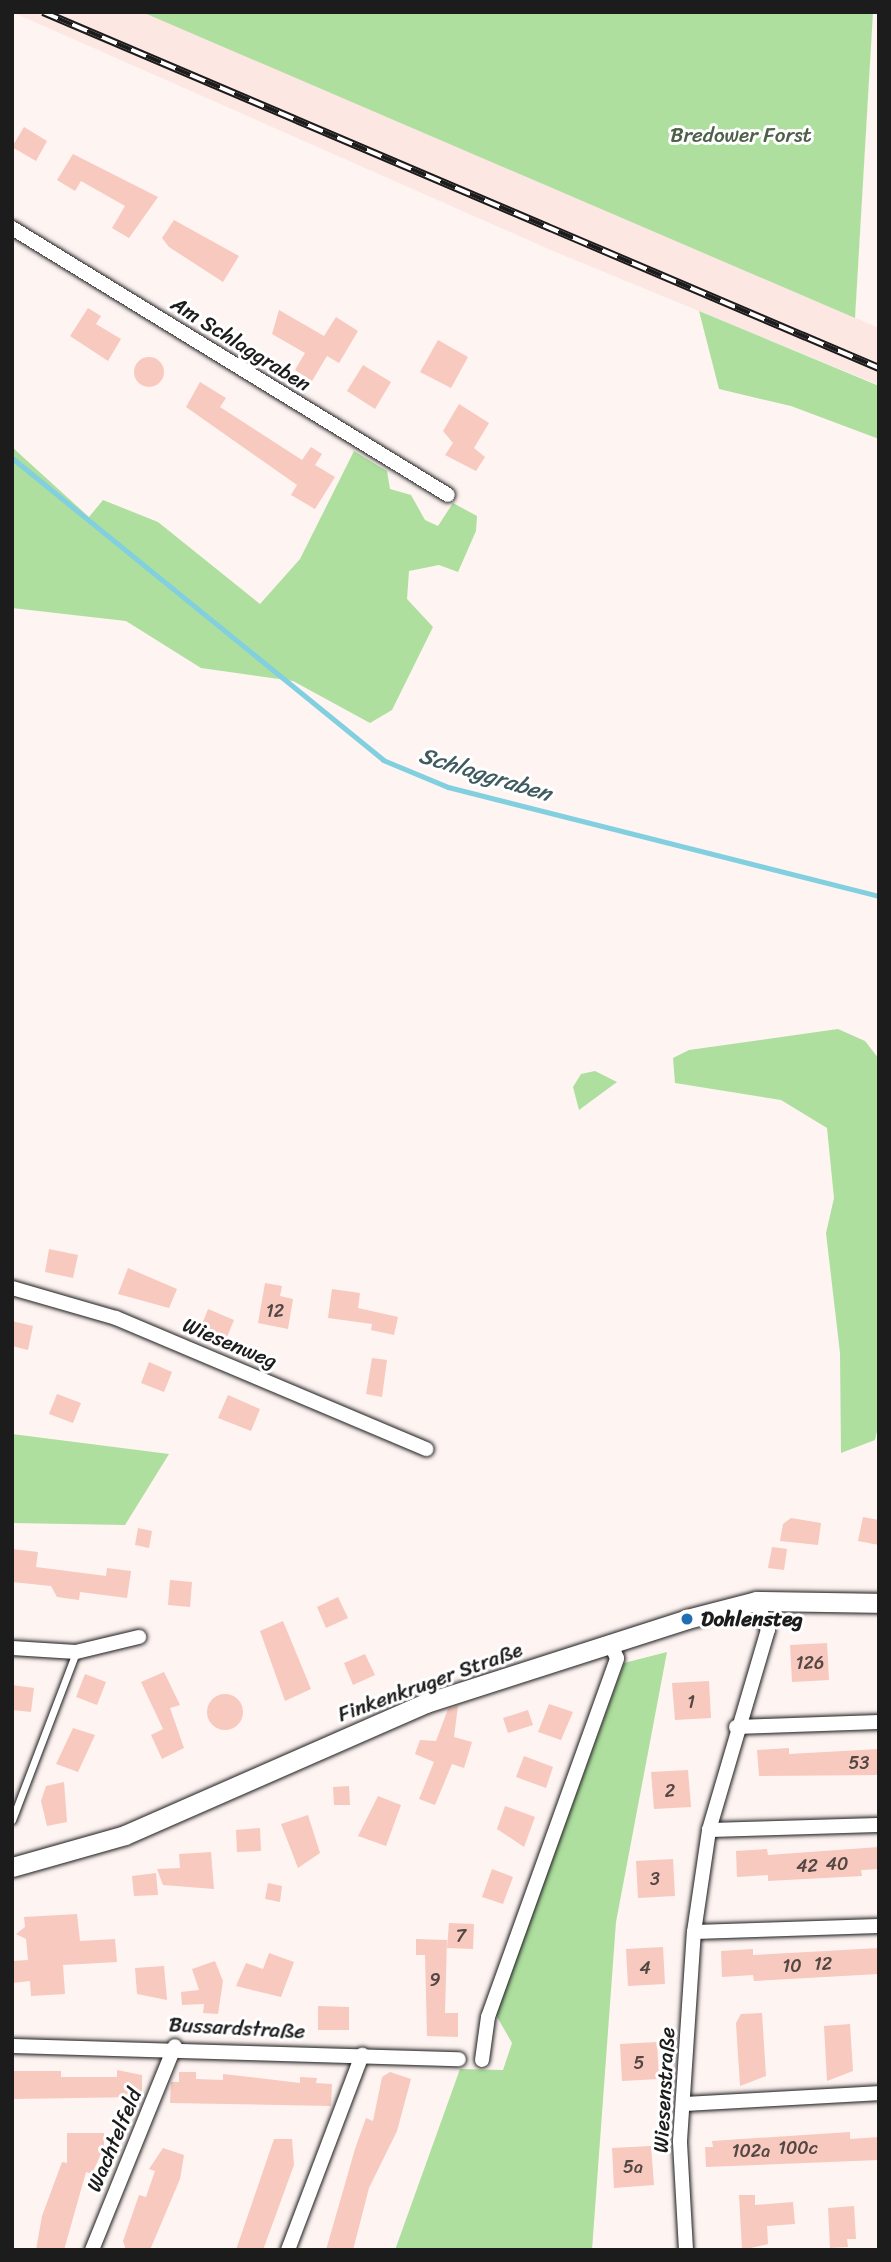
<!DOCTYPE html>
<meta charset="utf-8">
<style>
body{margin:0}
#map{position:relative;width:891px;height:2262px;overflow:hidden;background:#fef4f2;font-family:Sriracha,sans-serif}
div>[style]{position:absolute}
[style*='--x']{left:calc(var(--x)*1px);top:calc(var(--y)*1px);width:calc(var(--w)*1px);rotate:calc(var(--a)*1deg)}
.built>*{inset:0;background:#fce7e2}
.green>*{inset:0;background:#aedf9f}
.stream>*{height:5px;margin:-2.5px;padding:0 2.5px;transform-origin:2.5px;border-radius:2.5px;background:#81cfdf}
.building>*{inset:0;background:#f8c9be}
.round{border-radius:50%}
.roads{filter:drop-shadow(0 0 2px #1c1c1c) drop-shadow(0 0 2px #1c1c1c)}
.lane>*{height:7px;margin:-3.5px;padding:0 3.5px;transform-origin:3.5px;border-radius:3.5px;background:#fff}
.street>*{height:14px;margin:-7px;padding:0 7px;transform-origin:7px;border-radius:7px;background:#fff}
.secondary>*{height:19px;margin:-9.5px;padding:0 9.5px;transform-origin:9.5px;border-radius:9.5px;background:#fff}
.rail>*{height:8px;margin-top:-4px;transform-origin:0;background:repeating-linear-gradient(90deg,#fff 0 16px,#1c1c1c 0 32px);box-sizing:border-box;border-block:2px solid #1c1c1c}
.dots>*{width:19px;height:19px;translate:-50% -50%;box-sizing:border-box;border:4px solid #fff;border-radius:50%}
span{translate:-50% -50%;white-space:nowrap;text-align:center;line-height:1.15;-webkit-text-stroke:6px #fff;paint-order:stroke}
.number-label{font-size:18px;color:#534744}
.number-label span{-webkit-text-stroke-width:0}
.park-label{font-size:21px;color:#4f604a}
.street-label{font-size:21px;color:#1c1c1c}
.poi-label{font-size:21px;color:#1c1c1c;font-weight:700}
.left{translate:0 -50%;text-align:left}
.water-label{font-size:23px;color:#3f5b60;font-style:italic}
.frame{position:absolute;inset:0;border:14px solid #1c1c1c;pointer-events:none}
</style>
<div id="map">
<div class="built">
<i style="clip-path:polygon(12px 12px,143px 12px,879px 328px,879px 385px,553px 251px)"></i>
</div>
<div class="green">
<i style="clip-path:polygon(143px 12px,873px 12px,855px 318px,142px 12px)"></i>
<i style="clip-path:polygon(699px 311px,879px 386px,879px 439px,791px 406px,719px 389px)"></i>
<i style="clip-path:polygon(12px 447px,89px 517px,103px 500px,158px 522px,260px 604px,300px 559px,354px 451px,387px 471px,390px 489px,411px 495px,425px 520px,438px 526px,453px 503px,477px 516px,476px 531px,458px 572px,439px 565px,409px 571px,407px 599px,433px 627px,392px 710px,370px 723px,293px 681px,201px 668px,126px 621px,12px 608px)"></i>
<i style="clip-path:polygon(838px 1029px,865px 1041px,879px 1059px,879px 1422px,875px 1440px,841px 1453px,840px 1353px,826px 1233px,834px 1198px,827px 1128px,781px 1100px,675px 1083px,673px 1058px,689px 1050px)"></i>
<i style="clip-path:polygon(595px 1071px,617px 1082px,579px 1110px,573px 1087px,581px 1074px)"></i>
<i style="clip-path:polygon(12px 1434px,169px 1454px,125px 1525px,12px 1523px)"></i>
<i style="clip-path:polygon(667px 1652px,616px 1922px,592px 2250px,395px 2250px,460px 2069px,503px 2070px,512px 2043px,496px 2015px,624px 1663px)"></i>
</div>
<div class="stream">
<i style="--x:12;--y:458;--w:478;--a:39.1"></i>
<i style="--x:383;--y:760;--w:70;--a:22.6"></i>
<i style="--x:448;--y:787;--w:445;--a:14.2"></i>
</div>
<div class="building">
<i style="clip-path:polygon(24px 127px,47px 141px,36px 161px,12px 147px)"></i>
<i style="clip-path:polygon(73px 154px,158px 197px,129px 238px,112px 228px,125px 206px,81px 181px,75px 191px,57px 180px)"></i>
<i style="clip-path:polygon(174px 220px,239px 256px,223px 282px,169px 247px,162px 238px)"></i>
<i style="clip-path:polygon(88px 308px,101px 316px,96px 324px,121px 339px,108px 361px,70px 336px)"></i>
<i style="clip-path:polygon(279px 310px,324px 336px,336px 317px,358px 331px,339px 363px,327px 356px,312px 381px,295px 370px,305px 353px,272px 334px)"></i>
<i style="clip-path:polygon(438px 340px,468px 357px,451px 388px,420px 372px)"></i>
<i class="round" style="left:134px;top:357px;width:30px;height:30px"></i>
<i style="clip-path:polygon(363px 365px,391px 382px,375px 409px,347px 391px)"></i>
<i style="clip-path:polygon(200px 382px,226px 398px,220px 407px,302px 460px,311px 447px,322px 454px,315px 465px,335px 477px,315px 509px,291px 495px,297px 485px,186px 407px)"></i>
<i style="clip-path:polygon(459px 404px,489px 423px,474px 448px,485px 457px,476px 471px,445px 455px,453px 443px,443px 431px)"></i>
<i style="clip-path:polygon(49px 1249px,78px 1255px,73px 1278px,45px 1272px)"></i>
<i style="clip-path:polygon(128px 1268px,177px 1289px,169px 1308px,118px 1294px)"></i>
<i style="clip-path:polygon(265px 1283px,282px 1286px,280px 1296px,293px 1299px,288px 1329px,258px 1323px)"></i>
<i style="clip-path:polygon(332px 1289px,360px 1293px,358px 1308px,398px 1317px,394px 1335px,371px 1330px,372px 1324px,328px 1318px)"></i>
<i style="clip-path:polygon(208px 1309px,234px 1320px,227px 1337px,201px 1327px)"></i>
<i style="clip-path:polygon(12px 1321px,33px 1326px,28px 1350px,12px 1346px)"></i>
<i style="clip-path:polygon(372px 1358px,387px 1360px,382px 1397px,366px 1394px)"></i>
<i style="clip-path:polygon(149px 1362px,172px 1372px,164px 1392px,141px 1383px)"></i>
<i style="clip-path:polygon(57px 1394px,81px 1403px,73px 1423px,49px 1414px)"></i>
<i style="clip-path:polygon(228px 1395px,260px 1409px,251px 1431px,218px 1418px)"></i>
<i style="clip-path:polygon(863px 1517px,879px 1520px,879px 1545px,858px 1541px)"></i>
<i style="clip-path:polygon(791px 1518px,821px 1523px,818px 1545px,780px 1541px,783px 1524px)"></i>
<i style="clip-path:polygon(138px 1528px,152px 1531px,149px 1548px,135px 1545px)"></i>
<i style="clip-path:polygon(772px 1547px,787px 1549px,784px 1570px,768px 1568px)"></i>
<i style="clip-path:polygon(12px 1549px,38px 1552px,36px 1567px,106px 1576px,107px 1568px,131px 1571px,127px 1598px,80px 1592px,79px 1600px,57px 1597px,51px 1586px,12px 1582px)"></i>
<i style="clip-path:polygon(170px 1580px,192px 1582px,190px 1607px,168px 1605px)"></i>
<i style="clip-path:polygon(338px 1597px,348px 1618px,326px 1628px,317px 1607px)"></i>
<i style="clip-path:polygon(283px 1621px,311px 1689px,285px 1701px,260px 1631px)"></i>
<i style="clip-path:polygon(827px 1643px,829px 1680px,792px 1682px,790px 1645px)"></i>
<i style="clip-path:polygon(365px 1654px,375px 1675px,353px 1685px,344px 1663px)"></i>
<i style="clip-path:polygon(164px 1672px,180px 1705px,170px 1708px,184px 1748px,162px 1759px,151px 1735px,163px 1729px,141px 1682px)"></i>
<i style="clip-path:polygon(85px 1674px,106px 1682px,97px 1705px,76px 1697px)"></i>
<i style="clip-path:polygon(709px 1681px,711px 1718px,675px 1720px,672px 1683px)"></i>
<i style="clip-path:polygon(12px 1685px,34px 1688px,31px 1712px,12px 1710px)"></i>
<i class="round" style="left:207px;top:1694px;width:36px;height:36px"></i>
<i style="clip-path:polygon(549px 1704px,573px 1712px,561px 1740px,538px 1732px)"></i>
<i style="clip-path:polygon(458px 1706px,454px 1737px,472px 1742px,464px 1768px,452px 1764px,435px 1805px,419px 1799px,434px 1762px,415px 1754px,420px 1740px,436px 1741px,448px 1709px)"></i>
<i style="clip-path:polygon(528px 1710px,533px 1725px,508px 1733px,503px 1718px)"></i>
<i style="clip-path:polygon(73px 1728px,95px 1735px,78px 1772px,56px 1764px)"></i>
<i style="clip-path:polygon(789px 1748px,789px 1754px,879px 1749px,879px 1775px,759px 1776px,757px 1750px)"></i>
<i style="clip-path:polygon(524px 1756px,553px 1767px,546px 1788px,516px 1777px)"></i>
<i style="clip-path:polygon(688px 1770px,691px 1807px,654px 1809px,651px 1772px)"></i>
<i style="clip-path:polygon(64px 1782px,67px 1822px,47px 1826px,41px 1801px,46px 1786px)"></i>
<i style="clip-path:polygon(349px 1786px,350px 1805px,334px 1805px,333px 1787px)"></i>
<i style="clip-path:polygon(378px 1796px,401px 1805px,386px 1846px,358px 1836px)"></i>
<i style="clip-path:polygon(505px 1806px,535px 1817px,524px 1847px,497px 1829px)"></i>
<i style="clip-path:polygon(308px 1815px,320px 1853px,298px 1868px,281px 1824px)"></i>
<i style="clip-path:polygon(260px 1828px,261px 1851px,237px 1852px,236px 1830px)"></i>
<i style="clip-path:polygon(879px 1847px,879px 1869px,861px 1870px,862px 1876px,768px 1881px,768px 1875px,737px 1877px,736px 1851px,767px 1849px,768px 1855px)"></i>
<i style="clip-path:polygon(211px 1852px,214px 1889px,163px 1885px,157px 1869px,180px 1868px,179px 1854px)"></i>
<i style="clip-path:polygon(673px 1859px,675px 1896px,638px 1898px,636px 1861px)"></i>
<i style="clip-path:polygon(492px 1869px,513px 1877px,503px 1904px,482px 1897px)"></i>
<i style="clip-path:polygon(156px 1873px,158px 1895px,134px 1896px,132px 1876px)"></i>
<i style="clip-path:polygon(268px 1883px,282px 1886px,280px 1902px,265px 1899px)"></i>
<i style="clip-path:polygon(77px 1914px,80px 1941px,115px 1939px,117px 1962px,63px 1965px,65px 1994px,31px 1996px,30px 1981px,12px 1983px,12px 1961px,28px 1960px,26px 1939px,16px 1934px,25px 1927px,24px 1917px)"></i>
<i style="clip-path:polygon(449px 1923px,474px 1924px,473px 1949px,447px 1948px)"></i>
<i style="clip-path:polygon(416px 1939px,447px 1940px,445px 2013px,458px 2013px,458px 2037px,427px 2036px,425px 1955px,416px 1955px)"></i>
<i style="clip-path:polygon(663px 1947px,665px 1984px,628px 1986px,626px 1949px)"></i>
<i style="clip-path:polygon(879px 1948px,879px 1974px,754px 1981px,753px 1975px,722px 1977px,721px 1951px,753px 1949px,753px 1955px)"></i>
<i style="clip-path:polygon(269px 1953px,294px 1962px,281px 1997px,236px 1986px,246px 1963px,263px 1969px)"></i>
<i style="clip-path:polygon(215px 1961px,223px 1981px,218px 2014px,203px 2013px,204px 2004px,182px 2005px,181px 1992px,199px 1990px,192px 1969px)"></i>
<i style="clip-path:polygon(164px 1966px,167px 2000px,137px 1994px,135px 1968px)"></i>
<i style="clip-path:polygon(318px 2006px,349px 2007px,349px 2030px,318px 2030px)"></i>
<i style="clip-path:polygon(762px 2013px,766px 2076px,740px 2086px,736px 2023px,741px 2014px)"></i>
<i style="clip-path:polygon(850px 2024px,853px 2071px,827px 2081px,824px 2026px)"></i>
<i style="clip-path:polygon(657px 2042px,659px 2079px,622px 2081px,620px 2044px)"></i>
<i style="clip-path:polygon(117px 2070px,142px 2075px,142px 2097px,12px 2099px,12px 2071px,61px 2071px,61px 2077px,117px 2077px)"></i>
<i style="clip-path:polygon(179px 2072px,196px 2072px,196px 2079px,223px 2080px,223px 2074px,300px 2083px,300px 2077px,317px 2078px,316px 2083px,332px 2084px,331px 2106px,170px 2103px,171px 2082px,179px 2082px)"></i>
<i style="clip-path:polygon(390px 2072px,411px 2079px,397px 2131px,369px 2188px,353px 2250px,326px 2250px,355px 2149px,366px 2118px,373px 2121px,382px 2077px)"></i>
<i style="clip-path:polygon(850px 2132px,850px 2139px,879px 2137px,879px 2160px,706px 2167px,705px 2147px,713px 2147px,712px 2141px)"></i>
<i style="clip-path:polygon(67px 2133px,104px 2133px,104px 2147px,92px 2174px,86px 2172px,64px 2250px,36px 2250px,42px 2216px,62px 2162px,67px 2163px)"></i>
<i style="clip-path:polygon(274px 2139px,292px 2139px,294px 2165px,263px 2250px,236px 2250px)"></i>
<i style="clip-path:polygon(651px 2146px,654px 2185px,614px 2188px,612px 2148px)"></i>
<i style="clip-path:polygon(163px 2148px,184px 2155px,180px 2179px,150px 2250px,126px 2250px,123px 2241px,139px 2195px,146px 2197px,155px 2171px,149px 2169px)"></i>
<i style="clip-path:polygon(739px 2195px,755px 2195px,755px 2205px,793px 2202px,795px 2224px,767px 2226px,768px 2244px,742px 2250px)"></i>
<i style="clip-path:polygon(854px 2206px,856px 2239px,847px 2239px,848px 2247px,830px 2248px,828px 2208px)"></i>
</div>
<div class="roads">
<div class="lane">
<i style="--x:12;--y:1820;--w:180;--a:-69.1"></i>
</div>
<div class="street">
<i style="--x:12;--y:228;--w:511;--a:31.48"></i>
<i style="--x:12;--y:1288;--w:108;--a:16.1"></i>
<i style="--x:116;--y:1318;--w:337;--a:22.9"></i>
<i style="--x:12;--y:1648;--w:64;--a:3.6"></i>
<i style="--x:76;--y:1652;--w:65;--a:-13.4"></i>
<i style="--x:736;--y:1727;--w:143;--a:-2"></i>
<i style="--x:709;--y:1830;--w:170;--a:-1.7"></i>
<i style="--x:694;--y:1932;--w:185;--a:-1.9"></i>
<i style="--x:12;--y:2046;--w:447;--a:1.7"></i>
<i style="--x:482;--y:2060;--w:43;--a:-82.1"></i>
<i style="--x:488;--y:2017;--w:381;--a:-70.2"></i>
<i style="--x:617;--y:1658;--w:17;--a:-115"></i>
<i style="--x:683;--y:2104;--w:196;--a:-3.2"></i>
<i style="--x:92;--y:2250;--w:220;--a:-67.9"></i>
<i style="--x:288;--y:2250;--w:209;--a:-69.2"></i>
<i style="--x:686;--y:2250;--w:109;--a:-93.2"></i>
<i style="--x:680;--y:2141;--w:209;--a:-86.2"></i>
<i style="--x:694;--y:1932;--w:103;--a:-81.6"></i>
<i style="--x:709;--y:1830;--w:209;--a:-73.6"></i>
<i style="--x:768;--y:1630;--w:31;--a:-112"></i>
</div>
<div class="secondary">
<i style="--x:12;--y:1867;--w:117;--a:-15.8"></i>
<i style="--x:125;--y:1835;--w:329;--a:-23.7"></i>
<i style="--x:426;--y:1703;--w:274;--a:-17.8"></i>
<i style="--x:687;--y:1619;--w:71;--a:-14.6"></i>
<i style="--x:756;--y:1601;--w:123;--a:0.9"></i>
</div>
</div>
<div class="rail">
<i style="--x:43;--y:12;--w:909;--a:23.07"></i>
</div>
<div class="dots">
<i style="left:687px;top:1619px;background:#1f6fb2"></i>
</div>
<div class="number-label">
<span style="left:275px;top:1311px">12</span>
<span style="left:810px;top:1663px">126</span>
<span style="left:691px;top:1702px">1</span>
<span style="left:859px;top:1763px">53</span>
<span style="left:670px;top:1791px">2</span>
<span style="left:837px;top:1864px">40</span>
<span style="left:807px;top:1866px">42</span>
<span style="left:655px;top:1879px">3</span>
<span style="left:461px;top:1936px">7</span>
<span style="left:823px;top:1964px">12</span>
<span style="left:792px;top:1966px">10</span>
<span style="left:645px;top:1968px">4</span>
<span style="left:435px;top:1980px">9</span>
<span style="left:639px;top:2063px">5</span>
<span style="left:798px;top:2148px">100c</span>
<span style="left:751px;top:2151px">102a</span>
<span style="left:633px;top:2167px">5a</span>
</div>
<div class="park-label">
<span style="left:741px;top:135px">Bredower Forst</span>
</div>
<div class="street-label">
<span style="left:241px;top:344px;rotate:32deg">Am Schlaggraben</span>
<span style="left:230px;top:1343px;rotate:23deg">Wiesenweg</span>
<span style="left:430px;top:1682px;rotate:-20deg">Finkenkruger Straße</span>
<span style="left:237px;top:2028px;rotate:3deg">Bussardstraße</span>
<span style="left:664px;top:2090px;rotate:-87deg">Wiesenstraße</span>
<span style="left:114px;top:2140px;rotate:-67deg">Wachtelfeld</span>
</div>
<div class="poi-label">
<span class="left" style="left:701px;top:1619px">Dohlensteg</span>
</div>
<div class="water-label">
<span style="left:485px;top:775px;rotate:17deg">Schlaggraben</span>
</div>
<div class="frame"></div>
</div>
